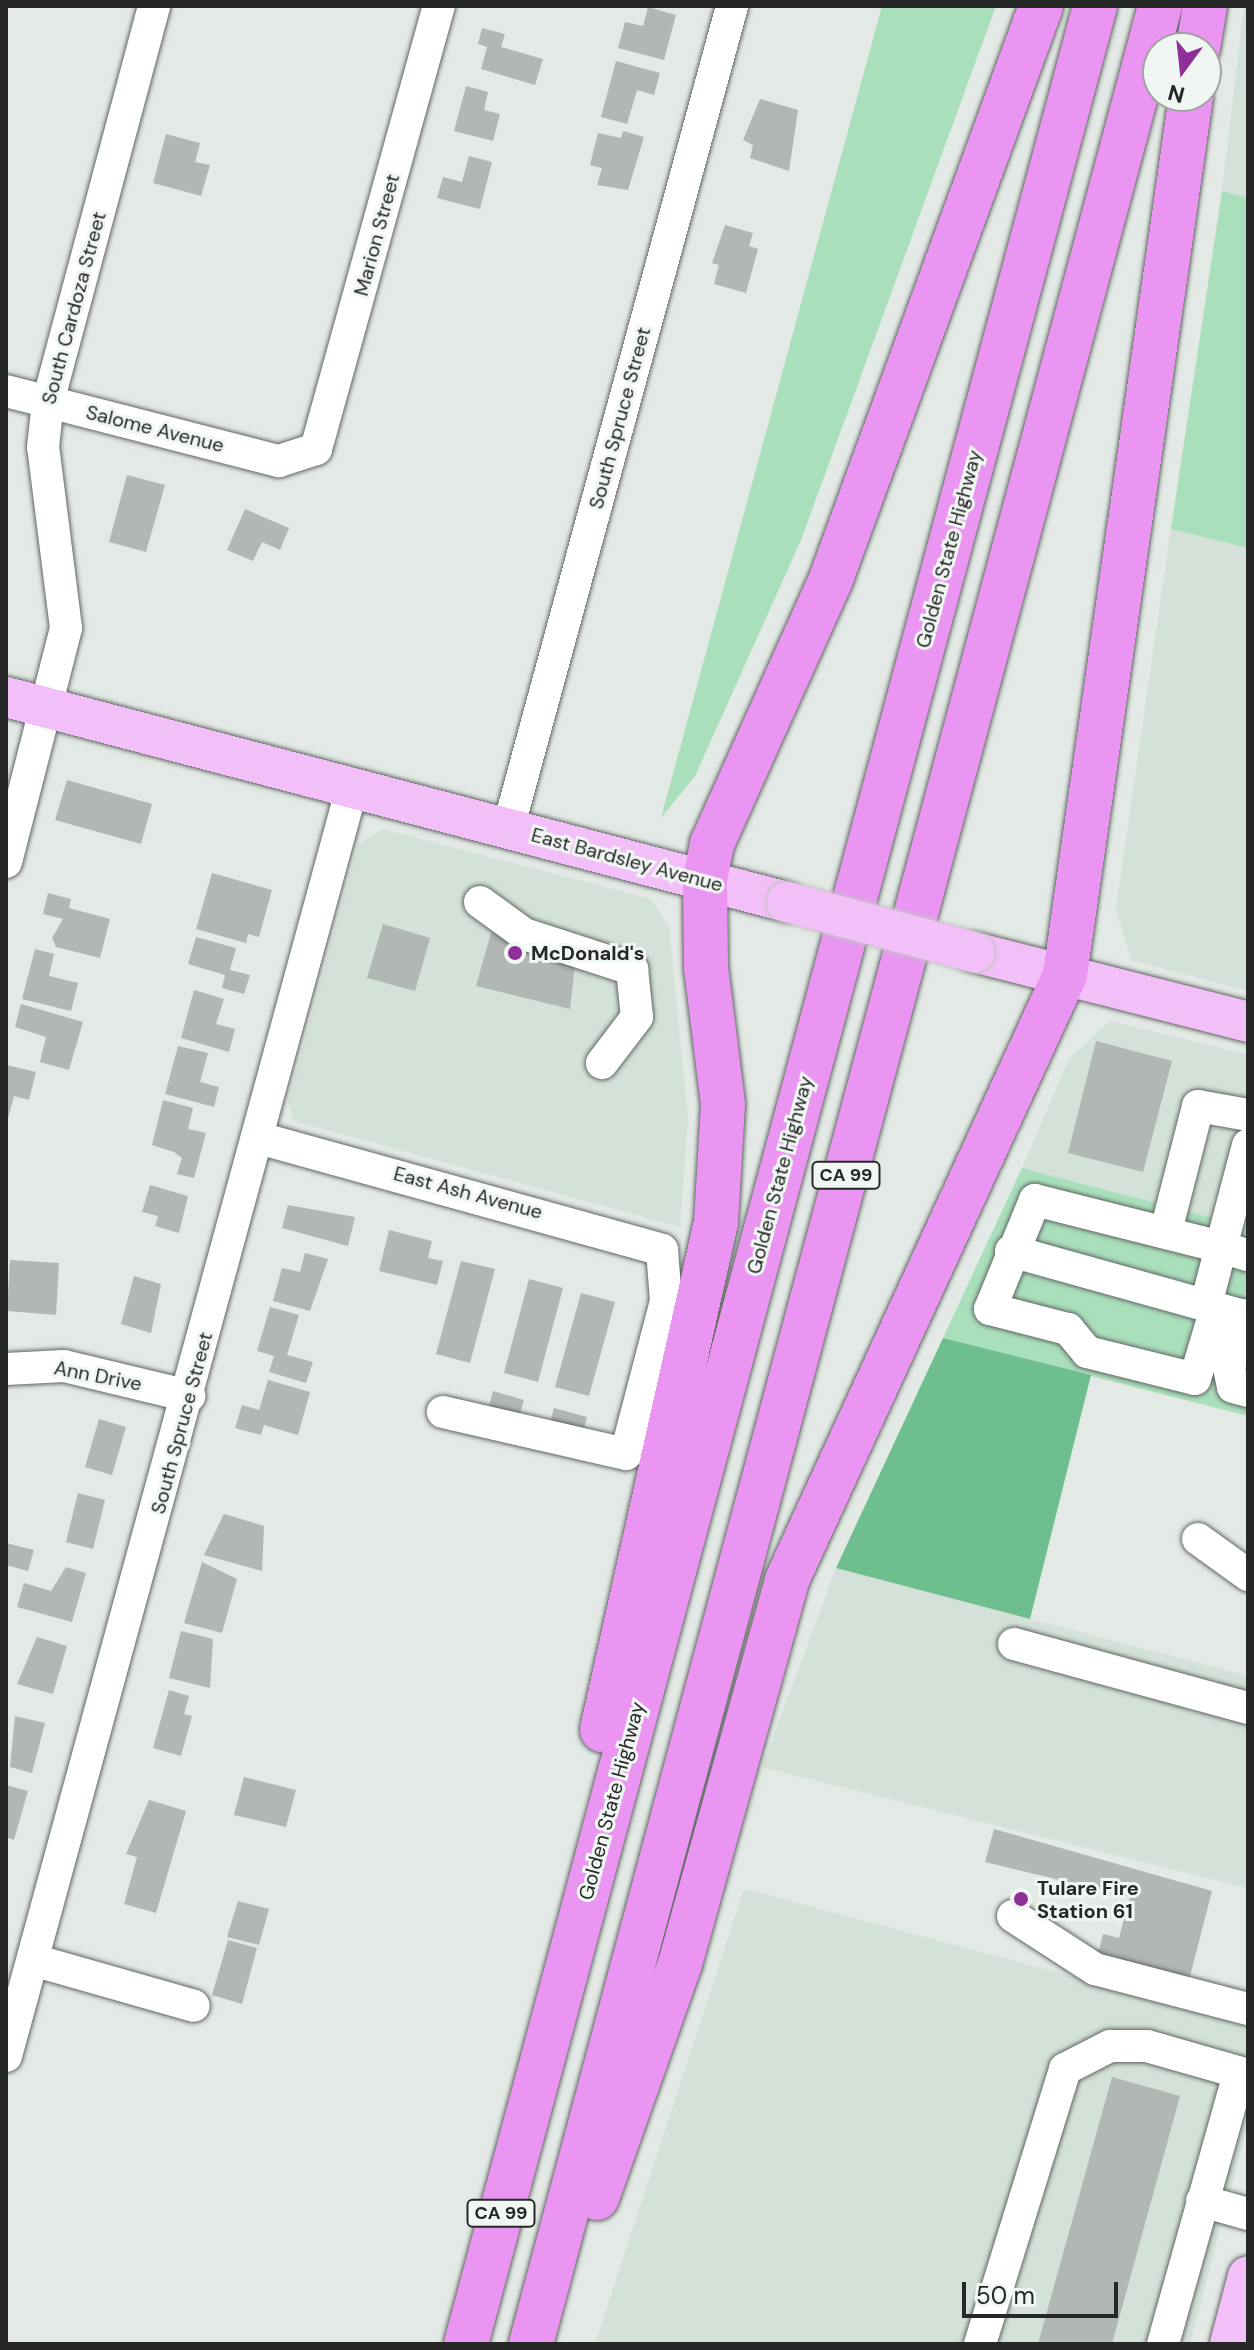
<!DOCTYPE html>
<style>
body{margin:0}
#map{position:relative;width:1254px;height:2350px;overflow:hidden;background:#e3e9e5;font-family:"DM Sans",sans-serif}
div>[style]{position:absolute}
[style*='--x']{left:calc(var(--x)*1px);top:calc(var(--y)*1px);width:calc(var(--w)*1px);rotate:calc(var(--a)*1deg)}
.built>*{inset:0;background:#d3e1d8}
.green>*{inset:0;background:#aadfbc}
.water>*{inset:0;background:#6fbe8e}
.building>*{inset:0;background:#b1b7b2}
.roads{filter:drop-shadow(0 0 2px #616763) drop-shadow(0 0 2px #616763)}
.minor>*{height:32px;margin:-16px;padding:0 16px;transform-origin:16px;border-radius:16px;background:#fff}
.major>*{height:40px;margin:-20px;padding:0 20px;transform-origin:20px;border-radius:20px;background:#f3bff8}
.highway>*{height:44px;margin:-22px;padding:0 22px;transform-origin:22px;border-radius:22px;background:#eb95f3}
.bridges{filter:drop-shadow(0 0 2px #c2c3c3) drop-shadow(0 0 2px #c2c3c3)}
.major-bridge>*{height:40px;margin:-20px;padding:0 20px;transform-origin:20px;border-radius:20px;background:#f3bff8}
.dots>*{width:22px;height:22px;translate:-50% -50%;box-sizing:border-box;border:4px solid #f0f6f2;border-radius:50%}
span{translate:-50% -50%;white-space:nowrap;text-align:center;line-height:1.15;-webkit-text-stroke:6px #f0f6f2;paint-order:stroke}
.shield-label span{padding:2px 6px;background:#f0f6f2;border:2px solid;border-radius:6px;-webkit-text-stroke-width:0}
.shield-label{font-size:18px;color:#262827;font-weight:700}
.street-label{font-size:20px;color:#262827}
.poi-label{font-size:20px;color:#262827;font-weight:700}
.left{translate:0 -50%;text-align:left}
.frame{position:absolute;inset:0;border:8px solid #262827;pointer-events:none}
.north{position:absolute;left:1142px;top:32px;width:80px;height:80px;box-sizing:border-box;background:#f0f6f2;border:2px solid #9fa4a1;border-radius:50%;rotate:195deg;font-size:22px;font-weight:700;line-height:32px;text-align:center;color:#262827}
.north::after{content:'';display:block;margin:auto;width:28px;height:36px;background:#8f2f98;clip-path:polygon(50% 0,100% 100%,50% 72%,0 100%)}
.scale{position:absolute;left:962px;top:2282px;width:156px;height:36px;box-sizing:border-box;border:4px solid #262827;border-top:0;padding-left:10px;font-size:24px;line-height:28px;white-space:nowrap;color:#262827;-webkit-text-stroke:6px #f0f6f2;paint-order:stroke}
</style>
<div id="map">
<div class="built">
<i style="clip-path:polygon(1244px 6px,1248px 6px,1248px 198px,1222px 191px)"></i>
<i style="clip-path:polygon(1171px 529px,1248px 548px,1248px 991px,1131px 960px,1116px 908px)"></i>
<i style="clip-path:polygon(382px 829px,651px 899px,669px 927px,688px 1118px,680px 1227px,294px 1121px,288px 1102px,358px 845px)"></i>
<i style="clip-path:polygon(1110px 1021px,1248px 1055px,1248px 1227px,1022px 1168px,1069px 1059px)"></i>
<i style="clip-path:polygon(836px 1568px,1248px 1676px,1248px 1888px,762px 1767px)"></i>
<i style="clip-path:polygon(744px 1889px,1248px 2023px,1248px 2124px,1190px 2344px,595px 2344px)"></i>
</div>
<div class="green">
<i style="clip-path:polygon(882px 6px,996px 6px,801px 540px,695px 776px,661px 818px)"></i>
<i style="clip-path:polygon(1222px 191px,1248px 198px,1248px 548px,1171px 529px)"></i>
<i style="clip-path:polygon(1022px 1168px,1248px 1227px,1248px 1416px,943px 1338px)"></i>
</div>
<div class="water">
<i style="clip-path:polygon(943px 1338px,1091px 1375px,1030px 1619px,836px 1568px)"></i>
</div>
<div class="building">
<i style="clip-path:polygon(648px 7px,676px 15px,664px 60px,618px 48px,625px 22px,643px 26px)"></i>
<i style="clip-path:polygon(482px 28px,505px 34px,501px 47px,543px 59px,535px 85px,481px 69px,487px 47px,478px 44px)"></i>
<i style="clip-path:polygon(616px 61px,660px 73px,654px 95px,637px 90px,627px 124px,601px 117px)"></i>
<i style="clip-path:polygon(466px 86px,488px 92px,484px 110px,500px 114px,493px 141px,454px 131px)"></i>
<i style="clip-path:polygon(760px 99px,798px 110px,789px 171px,750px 158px,753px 145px,743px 140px)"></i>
<i style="clip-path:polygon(623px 131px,644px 137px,628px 190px,597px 185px,602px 168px,590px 165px,598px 133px,621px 138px)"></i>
<i style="clip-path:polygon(166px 134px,200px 143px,195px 162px,210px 165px,201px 196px,153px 183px)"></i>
<i style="clip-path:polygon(469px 156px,492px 162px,480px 209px,437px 198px,443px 177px,462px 182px)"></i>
<i style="clip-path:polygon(725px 225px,753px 233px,749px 246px,758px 249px,746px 293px,714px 284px,719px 265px,712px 263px)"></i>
<i style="clip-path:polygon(127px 475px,165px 485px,146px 552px,109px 542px)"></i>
<i style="clip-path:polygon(245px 509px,289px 528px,280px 550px,262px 542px,253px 561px,227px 550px)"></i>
<i style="clip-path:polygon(67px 780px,152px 804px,141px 844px,55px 820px)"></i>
<i style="clip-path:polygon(212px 873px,272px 890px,259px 937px,248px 934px,246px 943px,196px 929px)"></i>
<i style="clip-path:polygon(48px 893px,71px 899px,69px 908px,110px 919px,100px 958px,56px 947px,52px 938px,63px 919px,43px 914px)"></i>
<i style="clip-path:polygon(383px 924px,430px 938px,415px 991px,367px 978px)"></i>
<i style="clip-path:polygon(491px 933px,576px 956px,570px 1009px,476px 986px)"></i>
<i style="clip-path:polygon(196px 937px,236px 948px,230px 970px,250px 975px,244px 994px,222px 988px,225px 975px,188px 964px)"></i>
<i style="clip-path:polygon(35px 949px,54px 954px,49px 976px,78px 983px,71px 1011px,22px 999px)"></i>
<i style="clip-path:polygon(194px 990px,224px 999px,216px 1024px,235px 1029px,229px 1052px,181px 1038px)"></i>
<i style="clip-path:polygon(21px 1004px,83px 1022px,69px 1070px,40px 1062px,46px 1037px,15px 1027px)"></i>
<i style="clip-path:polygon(1096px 1041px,1172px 1061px,1143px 1172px,1068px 1153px)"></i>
<i style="clip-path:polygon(178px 1046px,208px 1053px,200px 1082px,219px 1087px,214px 1107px,165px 1094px)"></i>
<i style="clip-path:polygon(6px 1065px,36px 1072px,29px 1100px,14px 1096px,7px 1122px)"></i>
<i style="clip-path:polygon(163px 1100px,193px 1108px,188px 1129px,206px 1133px,194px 1178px,177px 1174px,182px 1158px,174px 1152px,152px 1145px)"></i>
<i style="clip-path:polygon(150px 1185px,188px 1196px,179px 1233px,155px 1226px,158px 1216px,142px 1212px)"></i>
<i style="clip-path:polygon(288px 1205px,355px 1217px,348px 1246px,282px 1228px)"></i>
<i style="clip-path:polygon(389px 1230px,432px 1241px,428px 1258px,443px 1261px,437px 1285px,379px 1271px)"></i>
<i style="clip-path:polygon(305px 1253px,328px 1259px,310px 1311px,273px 1301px,282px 1268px,300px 1272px)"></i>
<i style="clip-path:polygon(10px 1260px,59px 1263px,56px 1315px,7px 1311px)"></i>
<i style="clip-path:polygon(461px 1261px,495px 1269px,470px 1363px,436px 1354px)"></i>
<i style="clip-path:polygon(134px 1276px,161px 1284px,151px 1333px,121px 1324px)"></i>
<i style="clip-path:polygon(529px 1279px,563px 1288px,538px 1382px,504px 1373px)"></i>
<i style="clip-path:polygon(581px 1293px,615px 1302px,589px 1396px,555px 1387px)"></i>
<i style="clip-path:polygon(270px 1307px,299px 1315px,287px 1355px,313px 1362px,306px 1383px,269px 1372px,274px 1356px,257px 1351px)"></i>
<i style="clip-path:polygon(268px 1380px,310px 1392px,298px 1435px,264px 1425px,261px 1435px,235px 1428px,242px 1405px,259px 1410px)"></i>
<i style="clip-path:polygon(493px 1391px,524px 1400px,519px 1418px,488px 1409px)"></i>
<i style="clip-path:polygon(554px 1408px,587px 1417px,582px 1435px,549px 1426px)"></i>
<i style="clip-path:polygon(99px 1419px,126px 1427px,112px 1475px,85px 1467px)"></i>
<i style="clip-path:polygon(78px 1493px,105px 1500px,93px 1549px,66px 1542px)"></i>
<i style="clip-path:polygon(224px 1514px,264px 1526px,262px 1571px,204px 1555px)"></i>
<i style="clip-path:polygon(6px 1543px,34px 1550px,28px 1571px,6px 1565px)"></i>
<i style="clip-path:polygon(202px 1562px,237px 1579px,222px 1633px,184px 1623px)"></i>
<i style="clip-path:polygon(66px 1567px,86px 1573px,72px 1622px,17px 1607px,24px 1583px,51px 1591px)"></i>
<i style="clip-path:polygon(181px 1631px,213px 1639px,210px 1688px,169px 1678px)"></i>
<i style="clip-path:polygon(37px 1637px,67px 1646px,53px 1694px,17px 1684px)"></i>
<i style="clip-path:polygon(169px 1690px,189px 1696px,184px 1714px,192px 1716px,181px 1756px,153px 1748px)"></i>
<i style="clip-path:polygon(15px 1716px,45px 1723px,32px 1773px,10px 1767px)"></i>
<i style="clip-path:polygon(244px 1777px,296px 1790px,286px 1827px,234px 1815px)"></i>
<i style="clip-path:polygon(6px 1785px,28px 1791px,14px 1840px,6px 1837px)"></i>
<i style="clip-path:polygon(149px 1800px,186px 1811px,156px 1913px,124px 1904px,137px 1857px,126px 1854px)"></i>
<i style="clip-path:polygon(994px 1829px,1212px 1891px,1187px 1988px,1095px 1964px,1091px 1948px,1099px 1950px,1103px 1934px,1119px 1938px,1130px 1897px,985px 1862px)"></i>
<i style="clip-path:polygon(238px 1901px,269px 1909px,259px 1945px,227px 1937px)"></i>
<i style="clip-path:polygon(228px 1940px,257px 1948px,242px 2004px,212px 1995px)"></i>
<i style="clip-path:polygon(1112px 2077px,1180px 2096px,1112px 2344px,1038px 2344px)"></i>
</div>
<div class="roads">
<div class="minor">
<i style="--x:6;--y:391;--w:282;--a:14.4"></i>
<i style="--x:279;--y:461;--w:39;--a:-18"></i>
<i style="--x:316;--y:449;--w:460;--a:-74.5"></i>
<i style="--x:508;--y:829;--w:853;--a:-74.77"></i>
<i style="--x:6;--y:862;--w:242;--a:-75.6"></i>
<i style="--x:66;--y:628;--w:182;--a:-97.2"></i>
<i style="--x:43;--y:447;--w:45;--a:-83.7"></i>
<i style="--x:48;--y:402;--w:410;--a:-75"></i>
<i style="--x:480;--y:902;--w:54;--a:36"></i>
<i style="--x:524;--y:934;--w:114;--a:18"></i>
<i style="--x:632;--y:969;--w:48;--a:84.1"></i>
<i style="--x:637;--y:1017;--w:58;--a:127.3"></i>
<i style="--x:259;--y:1138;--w:418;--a:15.5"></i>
<i style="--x:662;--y:1250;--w:51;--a:85.5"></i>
<i style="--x:666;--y:1301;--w:158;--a:104.7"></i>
<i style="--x:626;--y:1454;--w:188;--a:-167.1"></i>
<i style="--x:1248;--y:1145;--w:106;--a:104.8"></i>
<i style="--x:1221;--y:1247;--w:28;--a:17"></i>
<i style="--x:1166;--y:1231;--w:129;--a:-75.6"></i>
<i style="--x:1198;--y:1106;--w:51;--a:10.2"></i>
<i style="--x:1011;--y:1251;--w:246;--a:15.6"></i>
<i style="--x:1206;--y:1305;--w:60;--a:-75.5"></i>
<i style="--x:1221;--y:1247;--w:192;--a:-165.8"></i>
<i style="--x:1035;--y:1200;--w:118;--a:112.4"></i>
<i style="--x:990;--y:1309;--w:81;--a:14.4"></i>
<i style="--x:1068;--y:1329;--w:30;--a:50"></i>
<i style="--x:1087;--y:1352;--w:111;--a:14"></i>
<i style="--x:1195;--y:1379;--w:74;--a:-73.5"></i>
<i style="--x:1243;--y:1315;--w:55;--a:104.8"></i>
<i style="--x:1229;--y:1368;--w:19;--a:78"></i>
<i style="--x:1233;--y:1387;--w:16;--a:15"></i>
<i style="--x:6;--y:1369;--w:58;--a:-3"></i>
<i style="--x:64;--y:1366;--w:129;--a:13.5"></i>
<i style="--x:1198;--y:1539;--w:62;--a:35.8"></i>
<i style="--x:1014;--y:1644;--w:243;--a:15.3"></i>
<i style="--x:1013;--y:1916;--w:98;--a:32.9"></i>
<i style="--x:1095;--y:1969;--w:158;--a:14.7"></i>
<i style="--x:33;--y:1960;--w:167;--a:15.9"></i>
<i style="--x:6;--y:2056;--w:1314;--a:-74.74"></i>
<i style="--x:1202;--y:2201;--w:48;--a:15.8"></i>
<i style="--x:980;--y:2344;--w:288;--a:-72.8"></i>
<i style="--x:1065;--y:2069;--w:51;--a:-27.1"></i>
<i style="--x:1110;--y:2046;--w:37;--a:0"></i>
<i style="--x:1147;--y:2046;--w:105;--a:16"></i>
<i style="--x:1163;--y:2344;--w:281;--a:-74.3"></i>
</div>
<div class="major">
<i style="--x:6;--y:697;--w:807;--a:14.71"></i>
<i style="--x:974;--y:952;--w:283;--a:14.3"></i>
<i style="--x:1230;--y:2344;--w:70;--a:-75.2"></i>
</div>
<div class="highway">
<i style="--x:1198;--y:48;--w:43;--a:-80.5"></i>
<i style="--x:602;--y:1730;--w:521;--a:-77.35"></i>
<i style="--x:716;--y:1222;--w:118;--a:-86.6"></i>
<i style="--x:723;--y:1104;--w:137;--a:-97.1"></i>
<i style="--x:706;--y:968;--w:88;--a:-90.7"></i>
<i style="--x:705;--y:880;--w:37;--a:-79"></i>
<i style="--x:712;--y:844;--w:290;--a:-65.8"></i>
<i style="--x:831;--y:579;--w:610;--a:-69.87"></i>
<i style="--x:597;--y:2198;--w:248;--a:-70.5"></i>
<i style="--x:680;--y:1964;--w:399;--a:-74.4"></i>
<i style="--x:787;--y:1580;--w:666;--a:-65.32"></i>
<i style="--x:1065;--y:975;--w:888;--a:-81.84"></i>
<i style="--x:466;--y:2344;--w:2421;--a:-74.94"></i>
<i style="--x:531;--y:2344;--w:2421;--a:-74.94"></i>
</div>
</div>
<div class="bridges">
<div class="major-bridge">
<i style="--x:787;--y:902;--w:194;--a:15"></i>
</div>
</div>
<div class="dots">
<i style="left:515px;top:953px;background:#8f2f98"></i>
<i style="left:1021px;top:1899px;background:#8f2f98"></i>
</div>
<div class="shield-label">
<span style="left:846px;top:1175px">CA 99</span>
<span style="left:501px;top:2213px">CA 99</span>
</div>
<div class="street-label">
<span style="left:377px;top:235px;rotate:-75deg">Marion Street</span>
<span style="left:74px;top:308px;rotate:-75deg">South Cardoza Street</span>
<span style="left:620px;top:418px;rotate:-75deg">South Spruce Street</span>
<span style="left:155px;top:429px;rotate:14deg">Salome Avenue</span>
<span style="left:949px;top:549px;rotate:-75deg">Golden State Highway</span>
<span style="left:627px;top:860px;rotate:15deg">East Bardsley Avenue</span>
<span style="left:780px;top:1175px;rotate:-75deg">Golden State Highway</span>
<span style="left:468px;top:1193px;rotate:15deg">East Ash Avenue</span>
<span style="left:98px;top:1376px;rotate:11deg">Ann Drive</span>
<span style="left:182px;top:1423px;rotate:-75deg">South Spruce Street</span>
<span style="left:612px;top:1801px;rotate:-75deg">Golden State Highway</span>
</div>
<div class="poi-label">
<span class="left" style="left:531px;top:953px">McDonald's</span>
<span class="left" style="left:1037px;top:1900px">Tulare Fire<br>Station 61</span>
</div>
<div class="frame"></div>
<div class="north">N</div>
<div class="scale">50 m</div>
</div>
